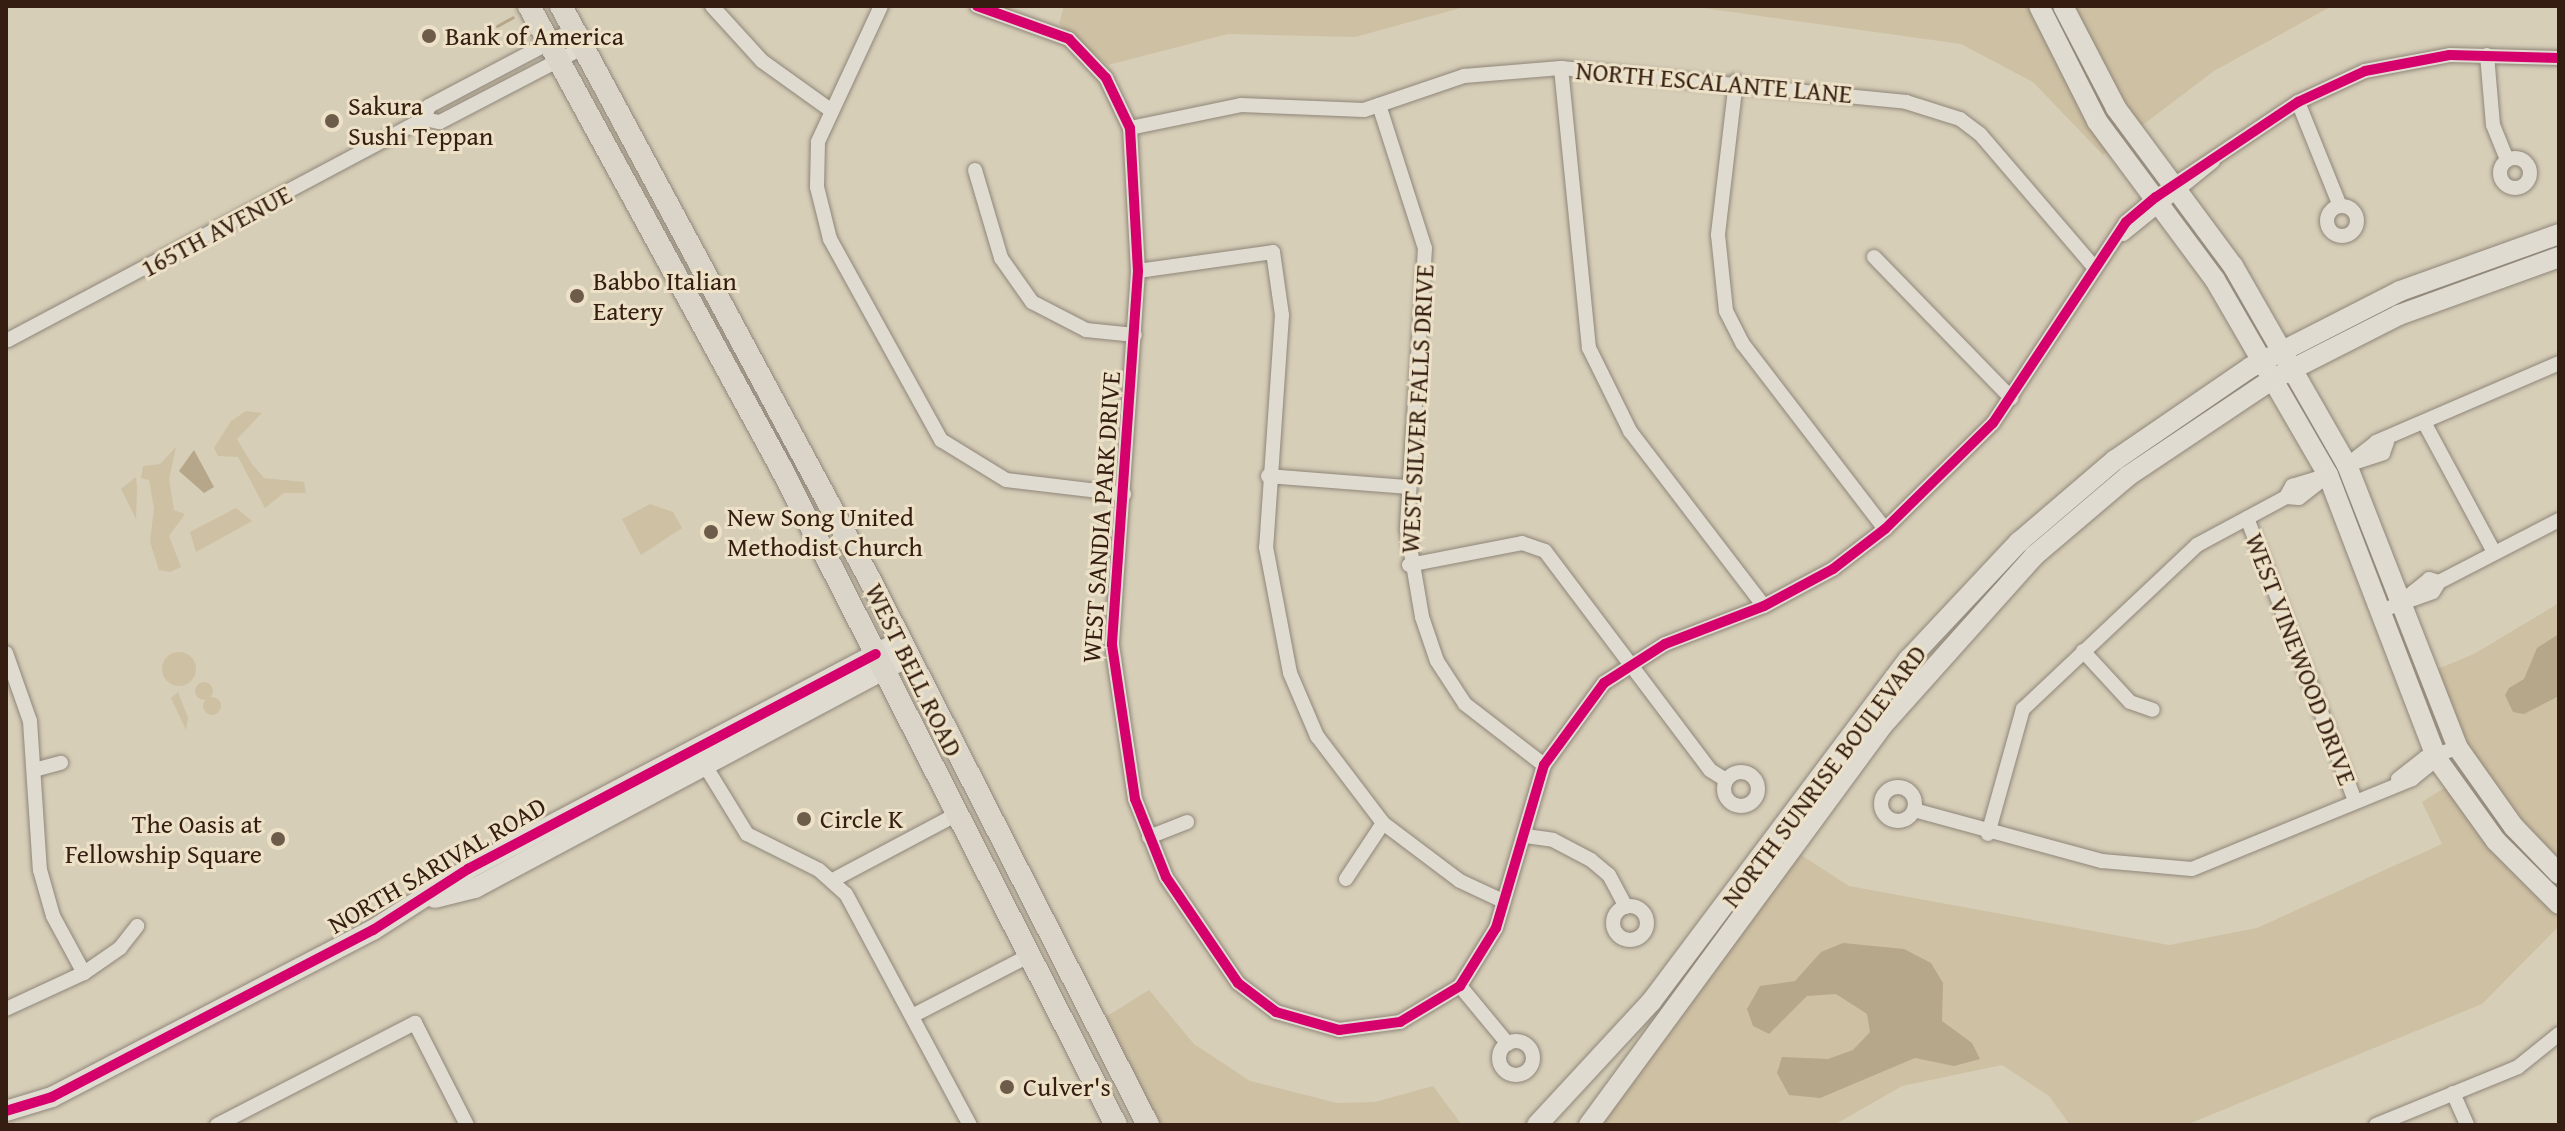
<!DOCTYPE html>
<style>
body{margin:0}
#map{position:relative;width:2565px;height:1131px;overflow:hidden;background:#d7ceb8;font-family:"Gentium Book Plus",serif}
div>[style]{position:absolute}
[style*='--x']{left:calc(var(--x)*1px);top:calc(var(--y)*1px);width:calc(var(--w)*1px);rotate:calc(var(--a)*1deg)}
.green>*{inset:0;background:#cec0a3}
.round{border-radius:50%}
.water>*{inset:0;background:#b6a68a}
.stream>*{height:3px;margin:-1.5px;padding:0 1.5px;transform-origin:1.5px;border-radius:1.5px;background:#b6a68a}
.roads{filter:drop-shadow(0 0 2px #8f8679) drop-shadow(0 0 2px #8f8679)}
.street>*{height:14px;margin:-7px;padding:0 7px;transform-origin:7px;border-radius:7px;background:#e0dbd0}
.street>.ring{margin:-7px;padding:0;box-sizing:content-box;background:none;border:14px solid #e0dbd0;border-radius:50%}
.secondary>*{height:20px;margin:-10px;padding:0 10px;transform-origin:10px;border-radius:10px;background:#e0dbd0}
.primary>*{height:22px;margin:-11px;padding:0 11px;transform-origin:11px;border-radius:11px;background:#dad5c8}
.cycleway>*{height:10px;margin:-5px;padding:0 5px;transform-origin:5px;border-radius:5px;background:#d6006c}
.dots>*{width:22px;height:22px;translate:-50% -50%;box-sizing:border-box;border:4px solid #ede2c8;border-radius:50%}
span{translate:-50% -50%;white-space:nowrap;text-align:center;line-height:1.15;-webkit-text-stroke:6px #ede2c8;paint-order:stroke}
.poi-label{font-size:26px;color:#351e11}
.left{translate:0 -50%;text-align:left}
.right{translate:-100% -50%;text-align:right}
.street-label{font-size:26px;color:#351e11}
.frame{position:absolute;inset:0;border:8px solid #351e11;pointer-events:none}
</style>
<div id="map">
<div class="green">
<i style="clip-path:polygon(1064px 6px,1468px 6px,1355px 37px,1228px 34px,1108px 65px,1059px 24px)"></i>
<i style="clip-path:polygon(1689px 6px,2332px 6px,2214px 71px,2103px 155px,2033px 82px,1961px 44px)"></i>
<i style="clip-path:polygon(246px 411px,262px 413px,237px 439px,252px 464px,264px 478px,304px 482px,306px 493px,284px 493px,265px 508px,238px 457px,218px 456px,214px 448px,231px 421px)"></i>
<i style="clip-path:polygon(176px 447px,169px 479px,174px 510px,185px 514px,169px 536px,181px 567px,170px 572px,159px 570px,150px 542px,154px 508px,149px 480px,141px 478px,143px 466px,160px 464px)"></i>
<i style="clip-path:polygon(136px 477px,137px 489px,136px 519px,121px 489px)"></i>
<i style="clip-path:polygon(650px 504px,673px 512px,682px 528px,641px 555px,622px 519px)"></i>
<i style="clip-path:polygon(236px 508px,252px 521px,196px 552px,190px 532px)"></i>
<i style="clip-path:polygon(2559px 603px,2559px 926px,2482px 1004px,2186px 1125px,2070px 1125px,2049px 1096px,2002px 1065px,1902px 1086px,1834px 1125px,1598px 1125px,1798px 853px,1849px 886px,2169px 945px,2257px 928px,2442px 844px,2422px 802px,2447px 786px,2399px 685px,2474px 654px)"></i>
<i class="round" style="left:162px;top:652px;width:34px;height:34px"></i>
<i class="round" style="left:195px;top:682px;width:18px;height:18px"></i>
<i style="clip-path:polygon(178px 692px,188px 718px,186px 730px,171px 698px)"></i>
<i class="round" style="left:203px;top:697px;width:18px;height:18px"></i>
<i style="clip-path:polygon(1149px 990px,1194px 1044px,1250px 1081px,1337px 1103px,1375px 1102px,1433px 1086px,1462px 1125px,1159px 1125px,1104px 1018px)"></i>
</div>
<div class="water">
<i style="clip-path:polygon(194px 450px,214px 487px,204px 493px,179px 471px)"></i>
<i style="clip-path:polygon(2559px 634px,2559px 696px,2524px 714px,2513px 712px,2505px 695px,2509px 688px,2524px 679px,2537px 648px)"></i>
<i style="clip-path:polygon(1843px 943px,1904px 949px,1931px 963px,1943px 983px,1942px 1021px,1972px 1043px,1980px 1059px,1954px 1066px,1915px 1058px,1820px 1098px,1789px 1095px,1777px 1073px,1782px 1057px,1828px 1059px,1853px 1050px,1870px 1032px,1867px 1014px,1836px 994px,1807px 996px,1769px 1034px,1753px 1026px,1747px 1009px,1760px 986px,1795px 981px,1821px 952px)"></i>
</div>
<div class="stream">
<i style="--x:497;--y:26;--w:18;--a:-29"></i>
</div>
<div class="roads">
<div class="street">
<i style="--x:712;--y:6;--w:74;--a:47.7"></i>
<i style="--x:762;--y:61;--w:82;--a:35.6"></i>
<i style="--x:881;--y:6;--w:150;--a:114.9"></i>
<i style="--x:818;--y:142;--w:45;--a:91.3"></i>
<i style="--x:817;--y:187;--w:54;--a:76"></i>
<i style="--x:830;--y:239;--w:230;--a:61.1"></i>
<i style="--x:941;--y:440;--w:76;--a:31.6"></i>
<i style="--x:1006;--y:480;--w:119;--a:6.8"></i>
<i style="--x:977;--y:6;--w:98;--a:19.7"></i>
<i style="--x:1069;--y:39;--w:54;--a:46.5"></i>
<i style="--x:1106;--y:78;--w:55;--a:64.4"></i>
<i style="--x:1130;--y:128;--w:143;--a:86.8"></i>
<i style="--x:1138;--y:271;--w:375;--a:94"></i>
<i style="--x:1112;--y:645;--w:156;--a:81.5"></i>
<i style="--x:1135;--y:799;--w:84;--a:68.3"></i>
<i style="--x:1166;--y:877;--w:128;--a:55.8"></i>
<i style="--x:1238;--y:983;--w:48;--a:37.3"></i>
<i style="--x:1276;--y:1012;--w:66;--a:15.9"></i>
<i style="--x:1339;--y:1030;--w:62;--a:-7.5"></i>
<i style="--x:1400;--y:1022;--w:70;--a:-31"></i>
<i style="--x:1460;--y:986;--w:68;--a:-58.2"></i>
<i style="--x:1496;--y:928;--w:170;--a:-73.6"></i>
<i style="--x:1544;--y:765;--w:102;--a:-53.8"></i>
<i style="--x:1604;--y:683;--w:72;--a:-32.6"></i>
<i style="--x:1665;--y:644;--w:106;--a:-21"></i>
<i style="--x:1764;--y:606;--w:78;--a:-28.2"></i>
<i style="--x:1833;--y:569;--w:66;--a:-37.6"></i>
<i style="--x:1885;--y:529;--w:151;--a:-44.5"></i>
<i style="--x:1993;--y:423;--w:241;--a:-56.5"></i>
<i style="--x:2126;--y:222;--w:39;--a:-40"></i>
<i style="--x:2156;--y:197;--w:171;--a:-33.8"></i>
<i style="--x:2298;--y:102;--w:74;--a:-24.8"></i>
<i style="--x:2365;--y:71;--w:86;--a:-10.7"></i>
<i style="--x:2450;--y:55;--w:109;--a:1.6"></i>
<i style="--x:2487;--y:55;--w:70;--a:85.1"></i>
<i style="--x:2493;--y:125;--w:38;--a:68"></i>
<i style="--x:1561;--y:68;--w:281;--a:84.3"></i>
<i style="--x:1589;--y:348;--w:93;--a:63.7"></i>
<i style="--x:1630;--y:431;--w:220;--a:52.6"></i>
<i style="--x:1736;--y:81;--w:155;--a:96.7"></i>
<i style="--x:1718;--y:235;--w:76;--a:84"></i>
<i style="--x:1726;--y:311;--w:37;--a:63"></i>
<i style="--x:1743;--y:344;--w:233;--a:52.5"></i>
<i style="--x:2298;--y:102;--w:112;--a:68"></i>
<i style="--x:1379;--y:105;--w:150;--a:72.2"></i>
<i style="--x:1425;--y:248;--w:282;--a:93.7"></i>
<i style="--x:1407;--y:529;--w:89;--a:80.3"></i>
<i style="--x:1422;--y:617;--w:46;--a:71.2"></i>
<i style="--x:1437;--y:661;--w:51;--a:56.9"></i>
<i style="--x:1465;--y:704;--w:100;--a:37.7"></i>
<i style="--x:424;--y:119;--w:14;--a:-69"></i>
<i style="--x:429;--y:106;--w:163;--a:-27.8"></i>
<i style="--x:1130;--y:128;--w:113;--a:-11.7"></i>
<i style="--x:1241;--y:105;--w:123;--a:2.3"></i>
<i style="--x:1364;--y:110;--w:106;--a:-18.8"></i>
<i style="--x:1464;--y:76;--w:97;--a:-4.7"></i>
<i style="--x:1561;--y:68;--w:347;--a:5.6"></i>
<i style="--x:1906;--y:102;--w:57;--a:17.5"></i>
<i style="--x:1960;--y:119;--w:25;--a:37"></i>
<i style="--x:1980;--y:134;--w:175;--a:49.4"></i>
<i class="ring" style="left:2500px;top:158px;width:16px;height:16px"></i>
<i style="--x:975;--y:170;--w:92;--a:73.5"></i>
<i style="--x:1001;--y:258;--w:54;--a:54.8"></i>
<i style="--x:1032;--y:302;--w:61;--a:27.4"></i>
<i style="--x:1086;--y:330;--w:49;--a:5.8"></i>
<i class="ring" style="left:2327px;top:206px;width:16px;height:16px"></i>
<i style="--x:2123;--y:234;--w:116;--a:-39"></i>
<i style="--x:1874;--y:257;--w:197;--a:45.8"></i>
<i style="--x:1138;--y:271;--w:136;--a:-8"></i>
<i style="--x:1273;--y:252;--w:64;--a:81.9"></i>
<i style="--x:1282;--y:315;--w:233;--a:93.9"></i>
<i style="--x:1266;--y:547;--w:128;--a:79.2"></i>
<i style="--x:1290;--y:673;--w:69;--a:66.8"></i>
<i style="--x:1317;--y:736;--w:109;--a:52.8"></i>
<i style="--x:1383;--y:823;--w:96;--a:37"></i>
<i style="--x:1460;--y:881;--w:47;--a:24.9"></i>
<i style="--x:8;--y:340;--w:471;--a:-28"></i>
<i style="--x:424;--y:119;--w:16;--a:11"></i>
<i style="--x:440;--y:122;--w:160;--a:-27.5"></i>
<i style="--x:2425;--y:424;--w:145;--a:61.7"></i>
<i style="--x:2347;--y:465;--w:37;--a:-38"></i>
<i style="--x:2376;--y:442;--w:199;--a:-23.3"></i>
<i style="--x:2347;--y:465;--w:38;--a:-18"></i>
<i style="--x:2383;--y:453;--w:12;--a:-70"></i>
<i style="--x:1268;--y:476;--w:141;--a:4.5"></i>
<i style="--x:2286;--y:497;--w:13;--a:4"></i>
<i style="--x:2299;--y:498;--w:37;--a:-38"></i>
<i style="--x:2247;--y:518;--w:303;--a:69.1"></i>
<i style="--x:1409;--y:565;--w:115;--a:-11"></i>
<i style="--x:1522;--y:543;--w:24;--a:19"></i>
<i style="--x:1545;--y:551;--w:274;--a:53"></i>
<i style="--x:1710;--y:770;--w:19;--a:32"></i>
<i style="--x:2401;--y:602;--w:36;--a:-39"></i>
<i style="--x:2429;--y:579;--w:10;--a:17"></i>
<i style="--x:2380;--y:611;--w:56;--a:-19.7"></i>
<i style="--x:2433;--y:592;--w:12;--a:-59"></i>
<i style="--x:2439;--y:582;--w:135;--a:-27.3"></i>
<i style="--x:2083;--y:651;--w:69;--a:47.3"></i>
<i style="--x:2130;--y:702;--w:24;--a:19"></i>
<i style="--x:6;--y:653;--w:72;--a:70.6"></i>
<i style="--x:30;--y:721;--w:149;--a:86.2"></i>
<i style="--x:40;--y:870;--w:48;--a:74.2"></i>
<i style="--x:53;--y:916;--w:65;--a:61.5"></i>
<i style="--x:701;--y:759;--w:88;--a:58.5"></i>
<i style="--x:747;--y:834;--w:80;--a:26.6"></i>
<i style="--x:819;--y:870;--w:36;--a:42"></i>
<i style="--x:846;--y:894;--w:262;--a:61.8"></i>
<i style="--x:34;--y:770;--w:28;--a:-15"></i>
<i class="ring" style="left:1724px;top:772px;width:20px;height:20px"></i>
<i style="--x:2398;--y:779;--w:34;--a:-38"></i>
<i style="--x:2425;--y:758;--w:34;--a:-17"></i>
<i class="ring" style="left:1881px;top:787px;width:20px;height:20px"></i>
<i style="--x:1914;--y:810;--w:195;--a:15.2"></i>
<i style="--x:2102;--y:861;--w:90;--a:5.1"></i>
<i style="--x:2192;--y:869;--w:238;--a:-22.2"></i>
<i style="--x:2412;--y:779;--w:32;--a:-39"></i>
<i style="--x:1988;--y:834;--w:130;--a:-74.4"></i>
<i style="--x:2023;--y:709;--w:239;--a:-43.3"></i>
<i style="--x:2197;--y:545;--w:101;--a:-28.3"></i>
<i style="--x:2286;--y:497;--w:13;--a:-61"></i>
<i style="--x:2292;--y:486;--w:38;--a:-17"></i>
<i style="--x:1526;--y:836;--w:27;--a:8"></i>
<i style="--x:1553;--y:840;--w:43;--a:27.8"></i>
<i style="--x:1591;--y:860;--w:23;--a:40"></i>
<i style="--x:1609;--y:875;--w:36;--a:62"></i>
<i style="--x:1149;--y:837;--w:41;--a:-21.5"></i>
<i style="--x:1346;--y:879;--w:67;--a:-56.5"></i>
<i style="--x:833;--y:880;--w:138;--a:-28"></i>
<i class="ring" style="left:1613px;top:906px;width:20px;height:20px"></i>
<i style="--x:1460;--y:986;--w:75;--a:50.4"></i>
<i style="--x:6;--y:1009;--w:86;--a:-24.8"></i>
<i style="--x:84;--y:973;--w:44;--a:-34.8"></i>
<i style="--x:120;--y:948;--w:28;--a:-52"></i>
<i style="--x:912;--y:1016;--w:131;--a:-27.3"></i>
<i class="ring" style="left:1499px;top:1041px;width:20px;height:20px"></i>
<i style="--x:2453;--y:1093;--w:35;--a:66"></i>
<i style="--x:217;--y:1125;--w:223;--a:-27.3"></i>
<i style="--x:415;--y:1023;--w:114;--a:63"></i>
<i style="--x:2376;--y:1125;--w:153;--a:-22.2"></i>
<i style="--x:2518;--y:1067;--w:53;--a:-38.8"></i>
</div>
<div class="secondary">
<i style="--x:2039;--y:6;--w:129;--a:63.2"></i>
<i style="--x:2097;--y:121;--w:198;--a:53.4"></i>
<i style="--x:2215;--y:280;--w:225;--a:59.9"></i>
<i style="--x:2328;--y:475;--w:304;--a:69"></i>
<i style="--x:2437;--y:759;--w:101;--a:54.3"></i>
<i style="--x:2496;--y:841;--w:89;--a:45"></i>
<i style="--x:2063;--y:6;--w:115;--a:62.5"></i>
<i style="--x:2116;--y:108;--w:197;--a:53.5"></i>
<i style="--x:2233;--y:266;--w:229;--a:60.2"></i>
<i style="--x:2347;--y:465;--w:304;--a:68.6"></i>
<i style="--x:2458;--y:748;--w:97;--a:54.7"></i>
<i style="--x:2514;--y:827;--w:65;--a:46.2"></i>
<i style="--x:435;--y:898;--w:41;--a:-14"></i>
<i style="--x:475;--y:888;--w:490;--a:-28.1"></i>
<i style="--x:6;--y:1111;--w:48;--a:-16.9"></i>
<i style="--x:52;--y:1097;--w:362;--a:-27.5"></i>
<i style="--x:373;--y:930;--w:113;--a:-32.7"></i>
<i style="--x:468;--y:869;--w:488;--a:-27.8"></i>
<i style="--x:1537;--y:1125;--w:168;--a:-47.2"></i>
<i style="--x:1651;--y:1002;--w:429;--a:-53.1"></i>
<i style="--x:1909;--y:659;--w:161;--a:-46.8"></i>
<i style="--x:2019;--y:542;--w:126;--a:-40.5"></i>
<i style="--x:2115;--y:460;--w:165;--a:-34.4"></i>
<i style="--x:2251;--y:367;--w:167;--a:-27"></i>
<i style="--x:2400;--y:291;--w:169;--a:-19.7"></i>
<i style="--x:1589;--y:1125;--w:496;--a:-53.7"></i>
<i style="--x:1883;--y:725;--w:227;--a:-48.2"></i>
<i style="--x:2034;--y:556;--w:123;--a:-40.4"></i>
<i style="--x:2128;--y:476;--w:174;--a:-33.8"></i>
<i style="--x:2273;--y:379;--w:141;--a:-26.9"></i>
<i style="--x:2399;--y:315;--w:170;--a:-19.9"></i>
</div>
<div class="primary">
<i style="--x:529;--y:6;--w:526;--a:61.39"></i>
<i style="--x:781;--y:468;--w:737;--a:62.98"></i>
<i style="--x:561;--y:6;--w:652;--a:61.71"></i>
<i style="--x:870;--y:580;--w:612;--a:62.97"></i>
</div>
</div>
<div class="cycleway">
<i style="--x:977;--y:6;--w:98;--a:19.7"></i>
<i style="--x:1069;--y:39;--w:54;--a:46.5"></i>
<i style="--x:1106;--y:78;--w:55;--a:64.4"></i>
<i style="--x:1130;--y:128;--w:143;--a:86.8"></i>
<i style="--x:1138;--y:271;--w:375;--a:94"></i>
<i style="--x:1112;--y:645;--w:156;--a:81.5"></i>
<i style="--x:1135;--y:799;--w:84;--a:68.3"></i>
<i style="--x:1166;--y:877;--w:128;--a:55.8"></i>
<i style="--x:1238;--y:983;--w:48;--a:37.3"></i>
<i style="--x:1276;--y:1012;--w:66;--a:15.9"></i>
<i style="--x:1339;--y:1030;--w:62;--a:-7.5"></i>
<i style="--x:1400;--y:1022;--w:70;--a:-31"></i>
<i style="--x:1460;--y:986;--w:68;--a:-58.2"></i>
<i style="--x:1496;--y:928;--w:170;--a:-73.6"></i>
<i style="--x:1544;--y:765;--w:102;--a:-53.8"></i>
<i style="--x:1604;--y:683;--w:72;--a:-32.6"></i>
<i style="--x:1665;--y:644;--w:106;--a:-21"></i>
<i style="--x:1764;--y:606;--w:78;--a:-28.2"></i>
<i style="--x:1833;--y:569;--w:66;--a:-37.6"></i>
<i style="--x:1885;--y:529;--w:151;--a:-44.5"></i>
<i style="--x:1993;--y:423;--w:241;--a:-56.5"></i>
<i style="--x:2126;--y:222;--w:39;--a:-40"></i>
<i style="--x:2156;--y:197;--w:171;--a:-33.8"></i>
<i style="--x:2298;--y:102;--w:74;--a:-24.8"></i>
<i style="--x:2365;--y:71;--w:86;--a:-10.7"></i>
<i style="--x:2450;--y:55;--w:109;--a:1.6"></i>
<i style="--x:6;--y:1111;--w:48;--a:-16.9"></i>
<i style="--x:52;--y:1097;--w:362;--a:-27.5"></i>
<i style="--x:373;--y:930;--w:113;--a:-32.7"></i>
<i style="--x:468;--y:869;--w:461;--a:-27.8"></i>
</div>
<div class="dots">
<i style="left:429px;top:36px;background:#6e5c4b"></i>
<i style="left:332px;top:121px;background:#6e5c4b"></i>
<i style="left:577px;top:296px;background:#6e5c4b"></i>
<i style="left:711px;top:532px;background:#6e5c4b"></i>
<i style="left:804px;top:819px;background:#6e5c4b"></i>
<i style="left:278px;top:839px;background:#6e5c4b"></i>
<i style="left:1007px;top:1087px;background:#6e5c4b"></i>
</div>
<div class="poi-label">
<span class="left" style="left:445px;top:36px">Bank of America</span>
<span class="left" style="left:348px;top:121px">Sakura<br>Sushi Teppan</span>
<span class="left" style="left:593px;top:296px">Babbo Italian<br>Eatery</span>
<span class="left" style="left:727px;top:532px">New Song United<br>Methodist Church</span>
<span class="left" style="left:820px;top:819px">Circle K</span>
<span class="right" style="left:262px;top:839px">The Oasis at<br>Fellowship Square</span>
<span class="left" style="left:1023px;top:1087px">Culver's</span>
</div>
<div class="street-label">
<span style="left:1714px;top:82px;rotate:5deg">NORTH ESCALANTE LANE</span>
<span style="left:216px;top:231px;rotate:-28deg">165TH AVENUE</span>
<span style="left:1417px;top:409px;rotate:-87deg">WEST SILVER FALLS DRIVE</span>
<span style="left:1101px;top:517px;rotate:-86deg">WEST SANDIA PARK DRIVE</span>
<span style="left:2301px;top:659px;rotate:69deg">WEST VINEWOOD DRIVE</span>
<span style="left:914px;top:670px;rotate:64deg">WEST BELL ROAD</span>
<span style="left:1824px;top:776px;rotate:-53deg">NORTH SUNRISE BOULEVARD</span>
<span style="left:437px;top:865px;rotate:-30deg">NORTH SARIVAL ROAD</span>
</div>
<div class="frame"></div>
</div>
